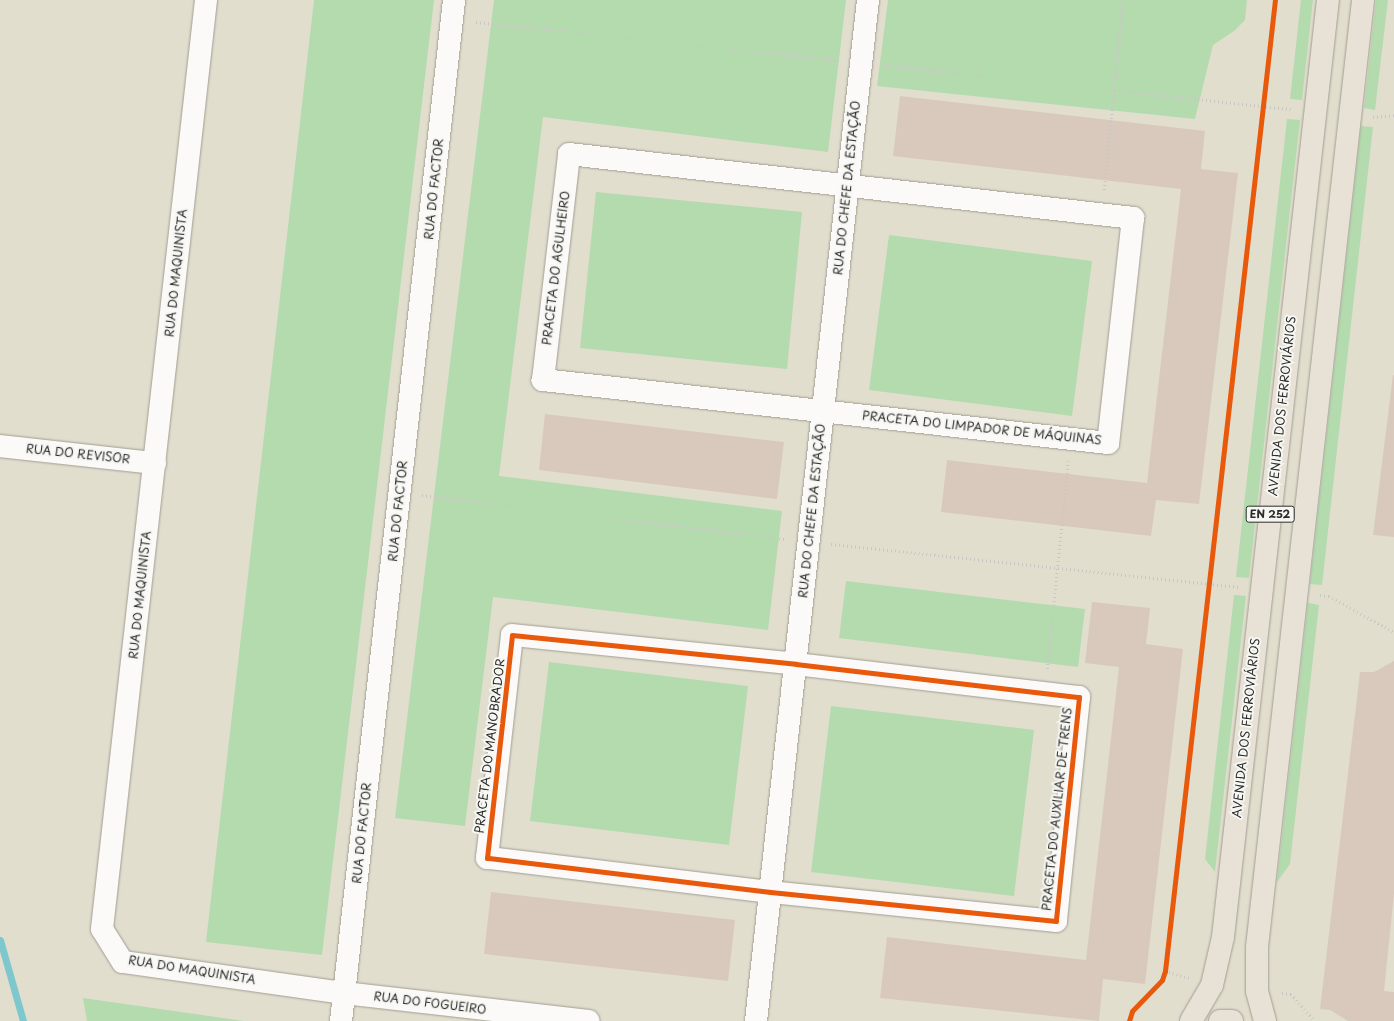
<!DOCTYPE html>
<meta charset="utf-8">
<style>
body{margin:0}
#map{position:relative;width:1394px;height:1021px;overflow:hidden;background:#e2decd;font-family:"Playpen Sans",sans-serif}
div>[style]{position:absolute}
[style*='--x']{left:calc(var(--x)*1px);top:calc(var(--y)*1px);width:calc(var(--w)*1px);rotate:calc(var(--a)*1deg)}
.green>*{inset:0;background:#b3dbae}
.stream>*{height:7px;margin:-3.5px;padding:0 3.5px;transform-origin:3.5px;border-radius:3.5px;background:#7dc7cd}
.building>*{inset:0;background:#d9c9bc}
.path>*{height:2.5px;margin-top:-1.25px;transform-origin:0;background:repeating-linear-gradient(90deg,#c8c7c4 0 1px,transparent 0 4px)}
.roads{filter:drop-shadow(0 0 1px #a09e94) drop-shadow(0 0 1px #a09e94)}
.street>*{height:22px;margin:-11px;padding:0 11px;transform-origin:11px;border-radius:11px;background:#fbfaf8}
.primary>*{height:22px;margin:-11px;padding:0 11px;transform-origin:11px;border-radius:11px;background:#e8e1d5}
.cycleway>*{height:5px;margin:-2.5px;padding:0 2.5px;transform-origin:2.5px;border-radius:2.5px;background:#e8590c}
span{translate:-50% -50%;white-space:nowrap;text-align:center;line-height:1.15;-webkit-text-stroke:4px #f6f6f2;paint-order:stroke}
.shield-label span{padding:1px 3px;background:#f6f6f2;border:1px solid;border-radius:3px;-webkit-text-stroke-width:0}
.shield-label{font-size:11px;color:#2b2b2b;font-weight:700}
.street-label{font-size:12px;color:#2b2b2b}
</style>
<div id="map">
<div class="green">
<i style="clip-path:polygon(314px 0,434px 0,322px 955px,206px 942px)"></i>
<i style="clip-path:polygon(494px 0,846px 0,828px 152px,543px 117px,499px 476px,782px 511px,768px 630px,493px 597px,465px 826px,395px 818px)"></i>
<i style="clip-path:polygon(888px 0,1247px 0,1245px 20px,1234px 31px,1213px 45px,1195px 119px,877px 86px)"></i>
<i style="clip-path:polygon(1301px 0,1313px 0,1302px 100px,1290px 99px)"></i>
<i style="clip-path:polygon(1376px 0,1388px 0,1375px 110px,1364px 108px)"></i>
<i style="clip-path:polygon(1287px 119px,1300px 120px,1249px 578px,1236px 577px)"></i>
<i style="clip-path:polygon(1361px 126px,1373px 127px,1322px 585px,1310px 584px)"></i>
<i style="clip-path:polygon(596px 192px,802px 212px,787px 369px,580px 348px)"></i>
<i style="clip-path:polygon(889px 235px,1092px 261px,1072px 416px,869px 390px)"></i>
<i style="clip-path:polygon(846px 581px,1085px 609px,1078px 667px,839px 638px)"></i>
<i style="clip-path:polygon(1234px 595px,1246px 596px,1215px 872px,1205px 859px)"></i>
<i style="clip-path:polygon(1308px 603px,1319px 605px,1290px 864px,1277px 882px)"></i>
<i style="clip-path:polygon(549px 662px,748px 686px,729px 845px,530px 821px)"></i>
<i style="clip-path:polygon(831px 706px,1034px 730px,1014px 896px,811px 872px)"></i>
<i style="clip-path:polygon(83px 998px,244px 1021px,87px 1021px)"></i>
</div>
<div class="stream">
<i style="--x:0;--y:940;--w:84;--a:74.1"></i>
</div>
<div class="building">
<i style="clip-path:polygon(900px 96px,1205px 131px,1201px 169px,1238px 173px,1199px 504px,1156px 500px,1151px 536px,941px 512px,947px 460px,1147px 483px,1181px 189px,893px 156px)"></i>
<i style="clip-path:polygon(1393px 375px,1394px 375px,1394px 537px,1373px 535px)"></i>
<i style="clip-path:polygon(545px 414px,784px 442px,777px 499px,539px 470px)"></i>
<i style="clip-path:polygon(1092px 602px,1150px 608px,1146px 644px,1183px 649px,1145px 984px,1103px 979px,1099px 1021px,880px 998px,887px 937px,1086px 960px,1119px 667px,1085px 663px)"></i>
<i style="clip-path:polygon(1394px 661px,1394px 894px,1384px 991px,1394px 992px,1394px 1021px,1348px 1021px,1330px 1010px,1320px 1009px,1360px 672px,1374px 672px)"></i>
<i style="clip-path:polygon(491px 892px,735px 920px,728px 981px,484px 954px)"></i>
</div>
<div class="path">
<i style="--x:476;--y:22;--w:365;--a:6"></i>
<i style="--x:884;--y:65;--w:410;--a:6.2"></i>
<i style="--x:1373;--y:117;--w:21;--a:-5"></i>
<i style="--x:1104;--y:190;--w:191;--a:-84.3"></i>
<i style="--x:422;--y:495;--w:367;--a:6.9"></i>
<i style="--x:831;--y:544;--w:411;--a:6"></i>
<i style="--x:1320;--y:595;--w:9;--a:6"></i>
<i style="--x:1329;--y:596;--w:74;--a:29"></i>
<i style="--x:1047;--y:669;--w:209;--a:-84.2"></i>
<i style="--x:1165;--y:971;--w:25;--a:16"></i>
<i style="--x:1282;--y:993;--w:9;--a:6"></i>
<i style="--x:1291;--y:994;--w:36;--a:48"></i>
</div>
<div class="roads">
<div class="street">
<i style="--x:206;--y:0;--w:935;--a:96.39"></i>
<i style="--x:102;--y:929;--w:39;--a:58"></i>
<i style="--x:123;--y:962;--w:223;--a:8"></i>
<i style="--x:344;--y:993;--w:246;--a:6.5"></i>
<i style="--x:569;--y:154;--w:568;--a:6.47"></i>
<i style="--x:1133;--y:218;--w:226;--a:96.3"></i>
<i style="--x:1108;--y:443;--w:569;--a:-173.64"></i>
<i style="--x:543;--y:380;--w:227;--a:-83.4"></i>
<i style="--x:0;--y:446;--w:156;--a:6.3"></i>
<i style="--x:512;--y:635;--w:285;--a:5.8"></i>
<i style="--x:796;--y:664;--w:285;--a:6.7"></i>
<i style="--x:1079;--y:697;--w:225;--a:95.9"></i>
<i style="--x:1056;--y:921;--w:287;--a:-174.2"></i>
<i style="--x:770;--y:892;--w:285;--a:-173.1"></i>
<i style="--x:487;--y:858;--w:224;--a:-83.6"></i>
<i style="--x:341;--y:1021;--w:1027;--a:-83.68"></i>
<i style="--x:756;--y:1021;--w:1027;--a:-83.74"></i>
</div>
<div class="primary">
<i style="--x:1191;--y:1021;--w:42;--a:-59.7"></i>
<i style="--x:1212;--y:985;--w:49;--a:-77.1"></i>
<i style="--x:1223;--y:937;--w:943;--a:-83.61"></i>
<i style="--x:1220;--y:1021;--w:12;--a:0"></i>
<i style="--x:1265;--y:1021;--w:31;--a:-105"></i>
<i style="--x:1257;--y:991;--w:44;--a:-90"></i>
<i style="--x:1257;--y:947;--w:953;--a:-83.61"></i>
</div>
</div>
<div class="cycleway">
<i style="--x:512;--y:635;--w:285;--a:5.8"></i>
<i style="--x:796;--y:664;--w:285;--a:6.7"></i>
<i style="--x:1079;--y:697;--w:225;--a:95.9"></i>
<i style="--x:1056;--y:921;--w:287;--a:-174.2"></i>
<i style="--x:770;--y:892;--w:285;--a:-173.1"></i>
<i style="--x:487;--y:858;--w:224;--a:-83.6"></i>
<i style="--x:1129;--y:1021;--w:10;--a:-73"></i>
<i style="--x:1132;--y:1011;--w:43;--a:-45.9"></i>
<i style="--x:1162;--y:980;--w:9;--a:-72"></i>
<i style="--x:1165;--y:971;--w:977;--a:-83.54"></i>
</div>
<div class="shield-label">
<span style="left:1270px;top:514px">EN 252</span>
</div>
<div class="street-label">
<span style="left:847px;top:188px;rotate:-84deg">RUA DO CHEFE DA ESTAÇÃO</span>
<span style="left:434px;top:189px;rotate:-84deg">RUA DO FACTOR</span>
<span style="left:556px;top:268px;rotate:-83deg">PRACETA DO AGULHEIRO</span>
<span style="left:176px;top:273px;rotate:-84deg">RUA DO MAQUINISTA</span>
<span style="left:1282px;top:406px;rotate:-84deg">AVENIDA DOS FERROVIÁRIOS</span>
<span style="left:982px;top:428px;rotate:6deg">PRACETA DO LIMPADOR DE MÁQUINAS</span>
<span style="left:78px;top:454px;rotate:6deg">RUA DO REVISOR</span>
<span style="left:398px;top:511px;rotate:-84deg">RUA DO FACTOR</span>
<span style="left:812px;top:511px;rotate:-84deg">RUA DO CHEFE DA ESTAÇÃO</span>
<span style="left:140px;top:595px;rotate:-84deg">RUA DO MAQUINISTA</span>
<span style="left:1246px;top:728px;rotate:-84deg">AVENIDA DOS FERROVIÁRIOS</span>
<span style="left:490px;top:746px;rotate:-83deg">PRACETA DO MANOBRADOR</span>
<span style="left:1057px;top:809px;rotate:-84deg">PRACETA DO AUXILIAR DE TRENS</span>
<span style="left:362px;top:833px;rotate:-84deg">RUA DO FACTOR</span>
<span style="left:192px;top:970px;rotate:9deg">RUA DO MAQUINISTA</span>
<span style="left:430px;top:1003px;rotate:7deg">RUA DO FOGUEIRO</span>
</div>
</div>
